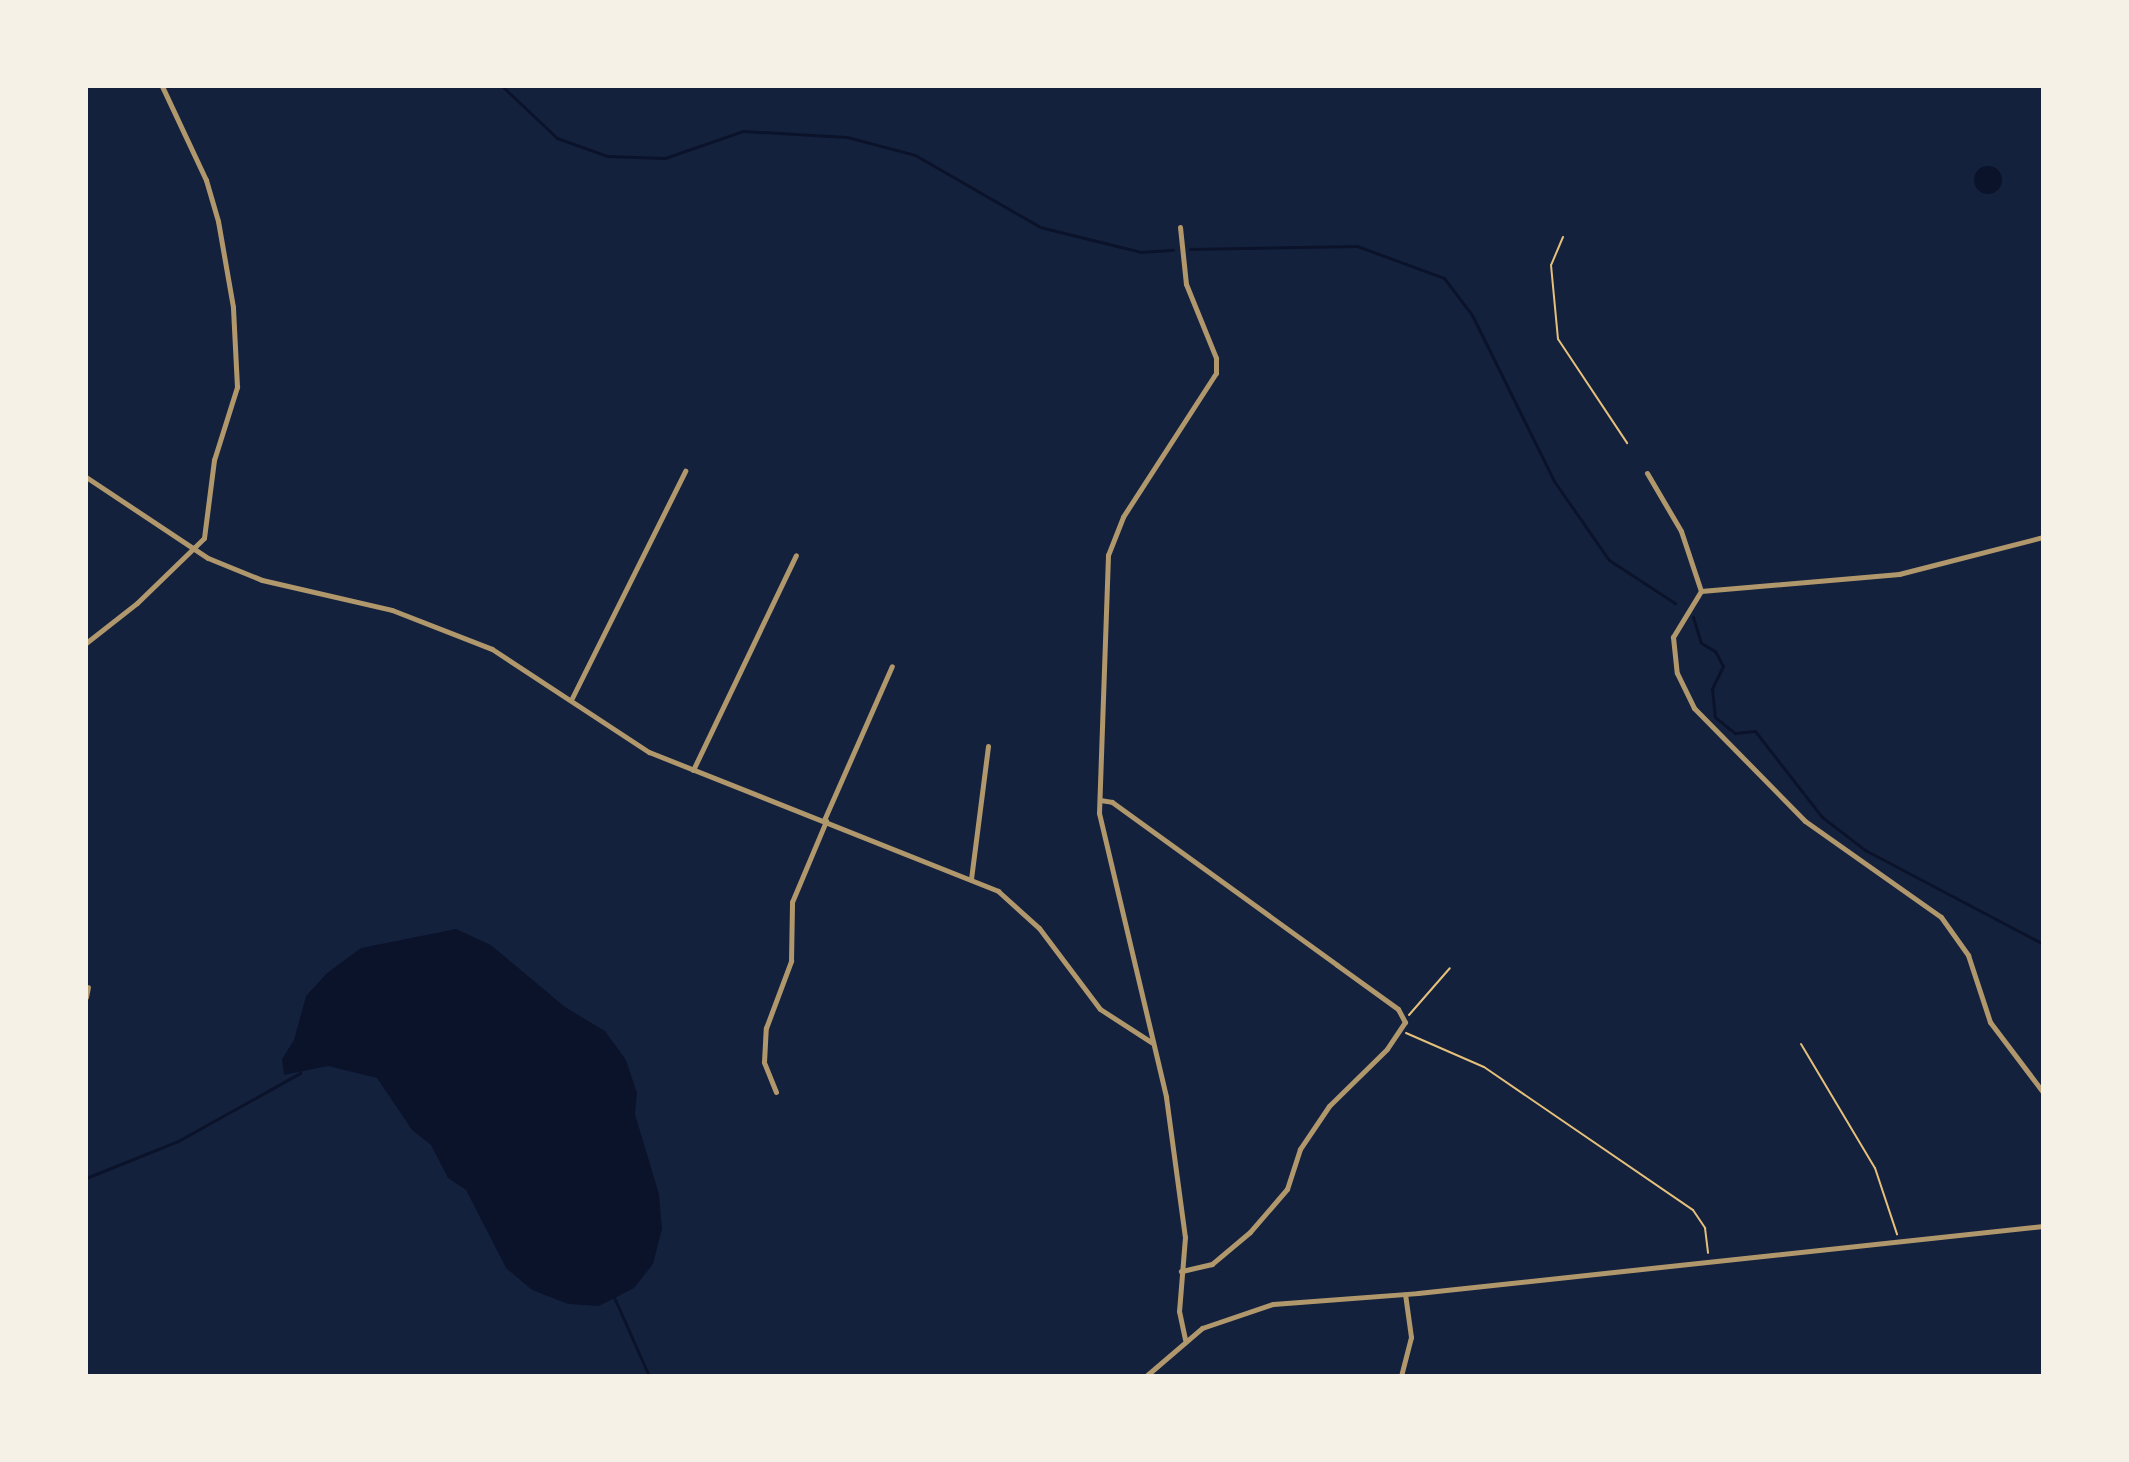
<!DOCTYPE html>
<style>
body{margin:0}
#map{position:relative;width:2129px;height:1462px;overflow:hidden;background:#14213d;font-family:"Archivo Narrow",sans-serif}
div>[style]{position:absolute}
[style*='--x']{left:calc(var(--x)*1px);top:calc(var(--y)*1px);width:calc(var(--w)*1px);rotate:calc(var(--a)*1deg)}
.water>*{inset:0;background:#0b132b}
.round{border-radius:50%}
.stream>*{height:3px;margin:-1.5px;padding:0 1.5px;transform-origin:1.5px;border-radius:1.5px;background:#0b132b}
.path>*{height:2px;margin:-1px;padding:0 1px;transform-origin:1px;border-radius:1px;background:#e5c07b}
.minor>*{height:5px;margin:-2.5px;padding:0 2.5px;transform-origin:2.5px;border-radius:2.5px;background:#b1986c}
span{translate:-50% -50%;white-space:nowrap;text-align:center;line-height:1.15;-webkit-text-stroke:8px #f6f1e7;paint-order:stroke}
.frame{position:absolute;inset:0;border:88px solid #f6f1e7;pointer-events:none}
</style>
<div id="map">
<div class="water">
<i class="round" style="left:1974px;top:166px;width:28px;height:28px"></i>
<i style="clip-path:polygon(456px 929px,491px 945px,565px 1007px,605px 1031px,626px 1060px,637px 1093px,635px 1114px,659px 1194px,662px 1229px,653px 1264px,634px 1288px,599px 1306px,568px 1304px,532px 1290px,506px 1268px,466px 1190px,448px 1178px,431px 1145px,412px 1130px,377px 1078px,328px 1066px,284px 1075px,282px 1059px,294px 1040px,306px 996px,327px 973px,361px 948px)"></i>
</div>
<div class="stream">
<i style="--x:502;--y:86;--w:76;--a:43.4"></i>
<i style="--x:557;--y:138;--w:53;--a:19.8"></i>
<i style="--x:607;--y:156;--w:58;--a:2"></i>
<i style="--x:665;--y:158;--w:83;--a:-19.1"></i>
<i style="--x:743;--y:131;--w:104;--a:3.3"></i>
<i style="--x:847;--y:137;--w:70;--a:14.8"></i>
<i style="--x:915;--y:155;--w:144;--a:29.9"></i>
<i style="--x:1040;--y:227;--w:104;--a:13.9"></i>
<i style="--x:1141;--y:252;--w:32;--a:-4"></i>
<i style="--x:1190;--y:249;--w:167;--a:-1"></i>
<i style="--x:1357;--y:246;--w:93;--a:20.2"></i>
<i style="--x:1444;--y:278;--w:46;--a:52.9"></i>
<i style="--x:1472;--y:315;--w:185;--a:63.7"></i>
<i style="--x:1554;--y:481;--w:96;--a:55.2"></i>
<i style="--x:1609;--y:560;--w:79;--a:33.1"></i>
<i style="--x:1693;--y:617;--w:27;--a:73"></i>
<i style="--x:1701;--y:643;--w:16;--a:30"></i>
<i style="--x:1715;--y:651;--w:17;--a:62"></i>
<i style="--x:1723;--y:666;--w:25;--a:116"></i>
<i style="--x:1712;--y:689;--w:28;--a:84"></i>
<i style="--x:1715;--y:717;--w:26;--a:39"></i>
<i style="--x:1735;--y:733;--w:20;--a:-6"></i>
<i style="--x:1755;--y:731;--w:109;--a:52.1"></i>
<i style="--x:1822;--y:817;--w:54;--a:37.5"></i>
<i style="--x:1865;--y:850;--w:201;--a:27.8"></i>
<i style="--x:86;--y:1178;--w:99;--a:-21.9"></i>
<i style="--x:178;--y:1141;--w:140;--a:-29.1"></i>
<i style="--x:613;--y:1295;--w:89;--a:66"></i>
</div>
<div class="path">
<i style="--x:1563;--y:237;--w:30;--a:113"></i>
<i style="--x:1551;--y:265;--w:74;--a:84.6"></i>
<i style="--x:1558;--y:339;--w:125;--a:56.4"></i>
<i style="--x:1409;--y:1015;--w:62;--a:-48.9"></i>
<i style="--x:1406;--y:1033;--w:85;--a:23.6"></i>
<i style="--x:1484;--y:1067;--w:253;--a:34.4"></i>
<i style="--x:1693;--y:1210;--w:22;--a:56"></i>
<i style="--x:1705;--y:1228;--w:25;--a:83"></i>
<i style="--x:1801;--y:1044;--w:144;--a:59.2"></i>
<i style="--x:1875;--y:1168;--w:70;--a:71.6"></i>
</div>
<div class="minor">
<i style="--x:1180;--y:227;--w:57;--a:84"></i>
<i style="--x:1186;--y:284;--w:80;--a:67.9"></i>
<i style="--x:1216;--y:358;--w:15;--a:90"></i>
<i style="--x:1216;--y:373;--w:171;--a:122.9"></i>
<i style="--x:1123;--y:517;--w:41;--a:111.5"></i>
<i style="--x:1108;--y:555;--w:258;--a:92"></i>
<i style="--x:1099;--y:813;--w:292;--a:76.7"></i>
<i style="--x:1166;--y:1097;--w:141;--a:82.3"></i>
<i style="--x:1185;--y:1237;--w:74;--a:94.6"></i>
<i style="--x:1179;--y:1311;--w:29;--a:78"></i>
<i style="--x:1647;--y:473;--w:67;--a:59.6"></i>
<i style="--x:1681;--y:531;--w:63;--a:71.6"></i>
<i style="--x:86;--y:477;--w:146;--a:33.6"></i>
<i style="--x:208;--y:558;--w:58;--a:22.2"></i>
<i style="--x:262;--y:580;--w:133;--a:13"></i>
<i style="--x:392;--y:610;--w:107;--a:21.3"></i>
<i style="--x:492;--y:649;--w:188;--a:33.3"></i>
<i style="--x:649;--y:752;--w:376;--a:21.7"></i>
<i style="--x:998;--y:891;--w:55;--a:42.1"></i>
<i style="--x:1039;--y:928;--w:101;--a:53"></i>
<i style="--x:1100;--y:1009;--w:61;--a:32.9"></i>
<i style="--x:1701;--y:591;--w:54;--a:121.3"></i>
<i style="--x:1673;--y:637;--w:36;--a:84"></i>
<i style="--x:1677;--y:673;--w:39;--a:64"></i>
<i style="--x:1694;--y:708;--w:158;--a:45.5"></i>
<i style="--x:1805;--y:821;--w:166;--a:35.2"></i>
<i style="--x:1941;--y:917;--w:47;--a:54.6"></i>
<i style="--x:1968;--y:955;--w:71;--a:71.8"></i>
<i style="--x:1990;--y:1022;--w:88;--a:52.9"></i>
<i style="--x:1701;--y:591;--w:199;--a:-4.9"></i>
<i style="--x:1899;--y:574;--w:149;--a:-14.4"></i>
<i style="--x:86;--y:643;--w:65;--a:-38.1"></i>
<i style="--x:137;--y:603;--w:93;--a:-44.1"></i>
<i style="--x:204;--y:538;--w:79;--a:-82.7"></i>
<i style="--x:214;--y:460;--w:77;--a:-72.5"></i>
<i style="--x:237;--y:387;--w:80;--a:-92.9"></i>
<i style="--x:233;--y:307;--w:87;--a:-99.9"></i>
<i style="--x:218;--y:221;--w:43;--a:-106.3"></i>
<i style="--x:206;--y:180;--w:104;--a:-115.1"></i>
<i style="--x:572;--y:698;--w:254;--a:-63.5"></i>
<i style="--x:693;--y:770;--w:238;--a:-64.4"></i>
<i style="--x:1100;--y:800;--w:12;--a:9"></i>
<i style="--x:1112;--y:802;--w:278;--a:35.9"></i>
<i style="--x:1337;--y:965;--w:75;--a:35.8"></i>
<i style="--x:1398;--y:1009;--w:15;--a:62"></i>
<i style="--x:1405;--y:1022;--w:32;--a:124"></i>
<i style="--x:1387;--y:1049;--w:81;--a:135.5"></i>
<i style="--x:1329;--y:1106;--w:52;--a:124"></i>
<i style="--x:1300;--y:1149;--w:42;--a:108"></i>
<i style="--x:1287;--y:1189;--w:57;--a:130.7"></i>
<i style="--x:1250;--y:1232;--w:50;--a:139.9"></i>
<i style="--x:1212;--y:1264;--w:32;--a:167"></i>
<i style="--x:824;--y:820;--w:168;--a:-66.2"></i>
<i style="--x:971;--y:879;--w:134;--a:-82.7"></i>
<i style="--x:86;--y:997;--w:10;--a:-79"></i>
<i style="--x:776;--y:1092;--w:32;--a:-112"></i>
<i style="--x:764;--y:1062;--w:34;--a:-87"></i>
<i style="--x:766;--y:1028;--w:72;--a:-69.5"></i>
<i style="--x:791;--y:961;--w:59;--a:-89"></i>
<i style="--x:792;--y:902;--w:88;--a:-67.2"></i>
<i style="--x:1146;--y:1376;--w:74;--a:-40.6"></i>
<i style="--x:1202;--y:1328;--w:75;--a:-18.7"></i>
<i style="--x:1273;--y:1304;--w:145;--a:-4.3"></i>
<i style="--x:1418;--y:1293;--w:629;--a:-6.12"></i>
<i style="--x:1401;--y:1376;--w:40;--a:-75.6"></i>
<i style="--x:1411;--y:1337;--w:43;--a:-97.9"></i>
</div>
<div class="frame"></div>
</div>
